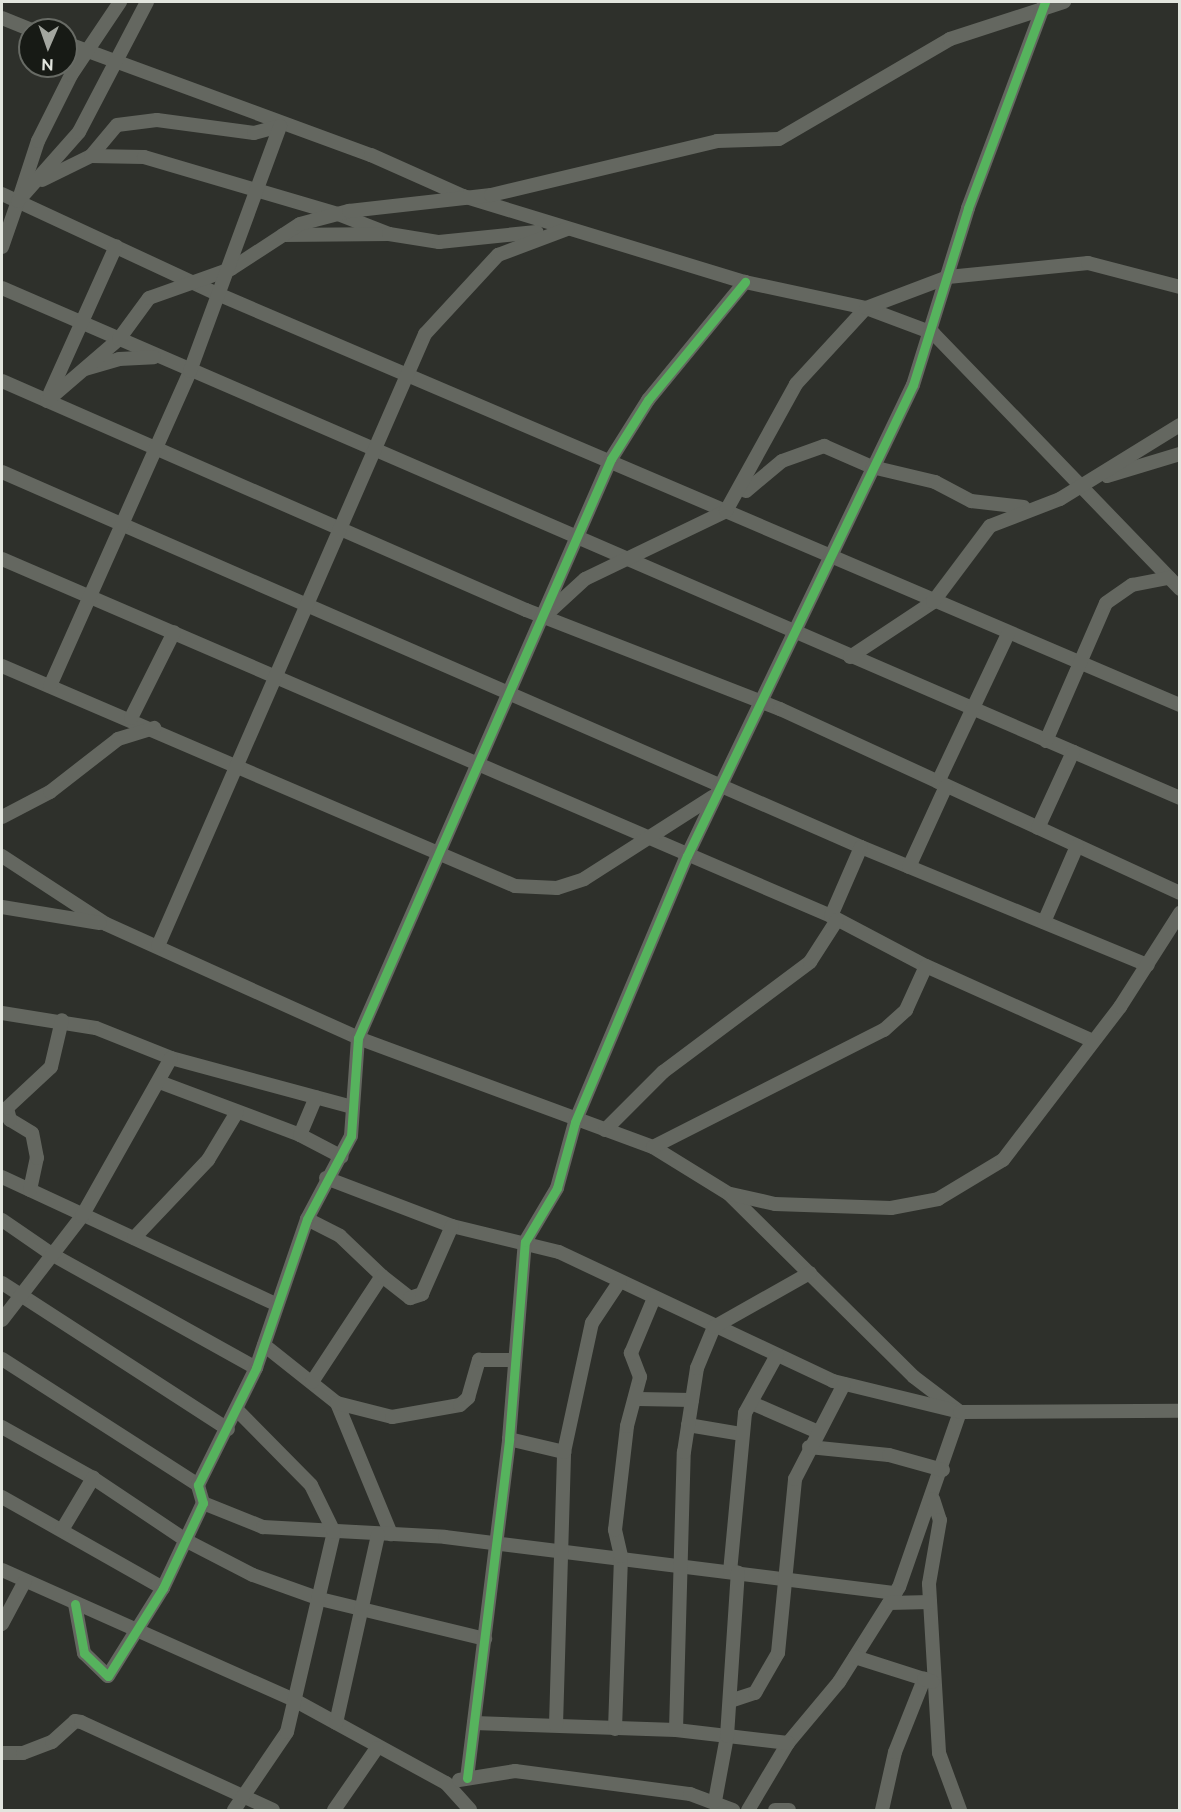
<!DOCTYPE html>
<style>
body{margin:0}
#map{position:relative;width:1181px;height:1812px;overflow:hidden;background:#2e302b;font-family:Raleway,sans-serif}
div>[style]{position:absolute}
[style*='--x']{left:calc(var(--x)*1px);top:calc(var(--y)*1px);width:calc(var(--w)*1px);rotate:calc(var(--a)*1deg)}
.minor>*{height:14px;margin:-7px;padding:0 7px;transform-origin:7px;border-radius:7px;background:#646760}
.cycleway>*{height:9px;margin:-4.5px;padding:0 4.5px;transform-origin:4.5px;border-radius:4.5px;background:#56b35d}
span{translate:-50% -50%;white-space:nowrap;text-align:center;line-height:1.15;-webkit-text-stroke:6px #171a15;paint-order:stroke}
.frame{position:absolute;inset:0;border:3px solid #e2e5de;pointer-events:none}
.north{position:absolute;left:18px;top:18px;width:60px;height:60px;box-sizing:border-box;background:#171a15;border:2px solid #686b65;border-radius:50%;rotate:182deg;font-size:16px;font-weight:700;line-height:24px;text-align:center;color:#e2e5de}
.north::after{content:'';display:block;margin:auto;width:21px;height:27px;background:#a3a69f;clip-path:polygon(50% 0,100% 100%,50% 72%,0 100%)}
</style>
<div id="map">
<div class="minor">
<i style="--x:2;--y:18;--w:32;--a:22"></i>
<i style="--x:66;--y:43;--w:325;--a:20.2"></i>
<i style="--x:371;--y:155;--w:101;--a:24"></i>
<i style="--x:463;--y:196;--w:295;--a:17"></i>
<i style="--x:745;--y:282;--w:124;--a:12.1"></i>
<i style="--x:866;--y:308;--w:72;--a:20.5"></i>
<i style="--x:933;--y:333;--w:356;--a:46"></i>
<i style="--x:91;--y:156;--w:40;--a:-50"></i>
<i style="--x:117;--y:125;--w:40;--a:-7.1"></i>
<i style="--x:157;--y:120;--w:98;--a:7.6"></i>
<i style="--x:254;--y:133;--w:27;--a:-15"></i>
<i style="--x:42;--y:180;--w:55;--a:-26.1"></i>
<i style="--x:91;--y:156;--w:53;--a:1.1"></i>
<i style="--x:144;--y:157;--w:202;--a:16.4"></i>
<i style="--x:338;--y:214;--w:55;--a:21.4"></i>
<i style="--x:2;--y:194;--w:240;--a:24.9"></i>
<i style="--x:220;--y:295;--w:1044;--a:23.13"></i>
<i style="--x:19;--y:199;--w:61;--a:-71.9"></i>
<i style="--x:38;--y:141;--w:74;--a:-63.4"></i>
<i style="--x:71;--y:75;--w:88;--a:-56.1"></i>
<i style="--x:283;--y:235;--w:106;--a:-0.5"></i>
<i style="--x:389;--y:234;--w:51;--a:9.1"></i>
<i style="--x:439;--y:242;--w:98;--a:-5.9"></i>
<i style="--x:2;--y:247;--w:49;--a:-70.8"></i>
<i style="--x:18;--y:201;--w:92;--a:-48.5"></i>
<i style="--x:79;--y:132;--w:147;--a:-62.4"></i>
<i style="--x:2;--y:288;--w:1284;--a:23.41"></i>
<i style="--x:85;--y:369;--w:35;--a:-16"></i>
<i style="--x:119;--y:359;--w:35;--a:-3"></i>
<i style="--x:2;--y:381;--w:572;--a:23.61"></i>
<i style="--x:526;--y:610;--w:273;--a:21.3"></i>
<i style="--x:780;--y:709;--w:440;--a:24.7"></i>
<i style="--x:50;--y:393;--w:161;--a:-65.8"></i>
<i style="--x:47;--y:401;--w:95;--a:-40.7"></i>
<i style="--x:119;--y:339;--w:51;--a:-53.8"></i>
<i style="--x:149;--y:298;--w:87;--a:-19.5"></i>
<i style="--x:231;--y:269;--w:82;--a:-33.1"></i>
<i style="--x:300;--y:224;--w:51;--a:-14.9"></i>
<i style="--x:349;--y:211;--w:143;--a:-6.4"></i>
<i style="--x:491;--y:195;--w:232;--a:-13.4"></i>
<i style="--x:717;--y:141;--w:62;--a:-1.8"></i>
<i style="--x:779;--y:139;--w:198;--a:-30.3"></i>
<i style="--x:950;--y:39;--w:120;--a:-18"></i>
<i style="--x:2;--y:472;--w:937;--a:23.58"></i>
<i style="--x:861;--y:847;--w:310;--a:22.4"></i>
<i style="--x:1107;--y:476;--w:76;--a:-16.8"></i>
<i style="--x:746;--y:491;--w:47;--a:-39.8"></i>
<i style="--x:782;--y:461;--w:45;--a:-19.7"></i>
<i style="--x:824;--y:446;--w:52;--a:23.6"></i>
<i style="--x:872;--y:467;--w:65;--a:13.4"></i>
<i style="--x:935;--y:482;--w:41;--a:27.8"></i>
<i style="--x:971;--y:501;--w:53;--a:6.5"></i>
<i style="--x:2;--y:559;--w:903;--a:23.3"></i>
<i style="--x:831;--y:916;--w:107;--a:27.8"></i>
<i style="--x:926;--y:966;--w:181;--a:24.2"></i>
<i style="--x:549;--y:612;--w:49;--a:-42.5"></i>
<i style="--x:585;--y:579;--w:157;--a:-25.7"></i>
<i style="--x:726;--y:511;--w:145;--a:-61.1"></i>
<i style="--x:796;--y:384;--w:103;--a:-47.4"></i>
<i style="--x:866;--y:308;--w:88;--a:-20.7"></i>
<i style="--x:948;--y:277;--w:141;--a:-5.7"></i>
<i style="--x:1088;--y:263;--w:95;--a:14.6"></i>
<i style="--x:850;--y:657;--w:100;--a:-33.5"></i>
<i style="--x:933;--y:602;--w:95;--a:-53.1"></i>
<i style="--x:990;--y:526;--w:75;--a:-21.1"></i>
<i style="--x:1060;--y:499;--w:141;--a:-31.7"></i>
<i style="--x:2;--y:666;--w:558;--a:23.21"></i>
<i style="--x:515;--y:886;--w:42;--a:2.7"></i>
<i style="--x:557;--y:888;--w:28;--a:-18"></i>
<i style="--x:584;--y:879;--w:152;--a:-32.6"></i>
<i style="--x:50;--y:686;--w:345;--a:-66"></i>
<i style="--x:190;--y:371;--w:261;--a:-69.8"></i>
<i style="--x:131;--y:718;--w:96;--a:-63.4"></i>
<i style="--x:1046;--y:741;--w:150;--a:-66.5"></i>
<i style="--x:1106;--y:603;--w:32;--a:-35"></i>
<i style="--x:1132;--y:585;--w:38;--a:-11"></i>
<i style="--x:938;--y:782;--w:164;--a:-64.7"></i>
<i style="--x:2;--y:817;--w:54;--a:-27.5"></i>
<i style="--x:50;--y:792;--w:86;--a:-37.9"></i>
<i style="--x:118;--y:739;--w:38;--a:-17"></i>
<i style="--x:1038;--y:828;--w:84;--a:-65.3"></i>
<i style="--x:2;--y:856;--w:124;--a:33.2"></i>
<i style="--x:106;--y:924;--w:277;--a:24.3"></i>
<i style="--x:358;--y:1038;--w:314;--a:20.3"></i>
<i style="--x:653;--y:1147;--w:89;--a:31.7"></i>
<i style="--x:729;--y:1194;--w:260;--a:44.7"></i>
<i style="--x:914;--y:1377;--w:58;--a:37.3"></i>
<i style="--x:960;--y:1412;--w:185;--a:109.2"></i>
<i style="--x:899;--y:1587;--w:112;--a:122.3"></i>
<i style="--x:839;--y:1682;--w:80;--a:129.9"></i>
<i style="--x:788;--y:1743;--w:78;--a:120.8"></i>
<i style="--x:909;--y:867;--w:89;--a:-65.4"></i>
<i style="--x:2;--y:907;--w:99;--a:9.3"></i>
<i style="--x:831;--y:916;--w:75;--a:-66.5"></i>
<i style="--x:1044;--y:922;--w:83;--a:-66.5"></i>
<i style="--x:158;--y:946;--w:668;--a:-66.43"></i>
<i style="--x:425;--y:334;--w:108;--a:-47.3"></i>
<i style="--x:498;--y:255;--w:74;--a:-20.6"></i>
<i style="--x:2;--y:1013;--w:95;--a:9.1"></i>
<i style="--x:96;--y:1028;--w:81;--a:21.8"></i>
<i style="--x:171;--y:1058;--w:184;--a:15.1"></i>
<i style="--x:162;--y:1083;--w:147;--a:20.6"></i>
<i style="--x:300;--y:1135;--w:47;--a:27.6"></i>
<i style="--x:605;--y:1130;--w:82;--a:-45"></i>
<i style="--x:663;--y:1072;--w:184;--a:-36.8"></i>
<i style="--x:810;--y:962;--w:50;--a:-57.3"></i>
<i style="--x:300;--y:1135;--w:41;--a:-67.2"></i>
<i style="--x:653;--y:1147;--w:259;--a:-26.9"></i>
<i style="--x:884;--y:1030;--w:30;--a:-42"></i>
<i style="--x:906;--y:1010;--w:48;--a:-65.6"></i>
<i style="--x:2;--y:1177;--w:301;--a:24.9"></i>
<i style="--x:326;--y:1178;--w:135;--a:20.9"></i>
<i style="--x:452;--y:1226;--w:110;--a:13.7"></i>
<i style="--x:559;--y:1252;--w:303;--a:25.2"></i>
<i style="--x:833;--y:1381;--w:131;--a:13.7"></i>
<i style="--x:960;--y:1412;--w:220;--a:-0.3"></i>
<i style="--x:30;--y:1190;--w:33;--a:-78"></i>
<i style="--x:37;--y:1158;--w:25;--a:-101"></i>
<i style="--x:32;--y:1133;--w:26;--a:-149"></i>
<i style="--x:10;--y:1120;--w:12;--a:-104"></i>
<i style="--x:7;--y:1108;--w:60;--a:-43"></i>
<i style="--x:51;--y:1067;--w:48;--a:-76.8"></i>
<i style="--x:731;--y:1194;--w:45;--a:12.8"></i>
<i style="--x:775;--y:1204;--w:116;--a:2"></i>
<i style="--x:891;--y:1208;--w:48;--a:-10.8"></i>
<i style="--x:938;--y:1199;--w:76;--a:-31"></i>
<i style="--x:1003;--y:1160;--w:193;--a:-52.6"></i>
<i style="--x:1120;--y:1007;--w:112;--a:-57.4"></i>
<i style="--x:307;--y:1219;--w:37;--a:27"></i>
<i style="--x:340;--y:1236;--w:58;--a:43.6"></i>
<i style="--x:2;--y:1220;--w:62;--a:34.5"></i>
<i style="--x:53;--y:1255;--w:232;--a:29.1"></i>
<i style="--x:134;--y:1238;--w:108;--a:-46.5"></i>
<i style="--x:208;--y:1160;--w:56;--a:-58.9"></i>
<i style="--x:2;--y:1283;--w:269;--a:32.9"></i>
<i style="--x:2;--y:1320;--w:131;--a:-52.4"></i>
<i style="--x:82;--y:1216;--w:181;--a:-60.6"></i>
<i style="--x:264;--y:1345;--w:93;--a:38.5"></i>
<i style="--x:337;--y:1403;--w:142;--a:67.6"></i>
<i style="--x:2;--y:1359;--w:233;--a:32.7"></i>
<i style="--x:312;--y:1382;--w:127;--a:-56.6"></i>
<i style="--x:382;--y:1276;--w:36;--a:38"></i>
<i style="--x:410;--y:1298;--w:13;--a:-18"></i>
<i style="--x:422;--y:1294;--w:74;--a:-66.2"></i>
<i style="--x:638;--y:1399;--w:54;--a:1.1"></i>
<i style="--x:337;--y:1403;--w:57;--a:14.3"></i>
<i style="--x:392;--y:1417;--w:69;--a:-10"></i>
<i style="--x:460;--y:1405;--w:11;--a:-41"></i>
<i style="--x:468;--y:1398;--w:40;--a:-74"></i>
<i style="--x:479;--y:1360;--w:33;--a:0"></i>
<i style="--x:754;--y:1404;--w:70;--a:23.6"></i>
<i style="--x:688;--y:1425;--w:55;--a:9.5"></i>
<i style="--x:2;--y:1427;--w:104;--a:29.3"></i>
<i style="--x:93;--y:1478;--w:113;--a:33.8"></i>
<i style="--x:187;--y:1541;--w:74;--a:27.3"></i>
<i style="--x:253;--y:1575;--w:71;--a:19.7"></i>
<i style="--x:320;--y:1599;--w:170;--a:13.6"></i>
<i style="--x:509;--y:1439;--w:57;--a:13.3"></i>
<i style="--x:809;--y:1447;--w:80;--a:5.7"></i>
<i style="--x:889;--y:1455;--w:56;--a:15.5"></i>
<i style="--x:2;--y:1497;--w:185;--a:29.5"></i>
<i style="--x:933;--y:1499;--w:22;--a:72"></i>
<i style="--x:940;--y:1520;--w:65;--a:99.8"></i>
<i style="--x:929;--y:1584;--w:169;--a:86.6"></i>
<i style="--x:939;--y:1753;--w:61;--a:69.8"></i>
<i style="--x:203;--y:1503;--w:65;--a:21.8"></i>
<i style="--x:263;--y:1527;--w:182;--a:3.1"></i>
<i style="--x:445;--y:1537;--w:454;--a:7.1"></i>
<i style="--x:62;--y:1530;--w:61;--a:-59.2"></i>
<i style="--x:2;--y:1570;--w:322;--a:24"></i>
<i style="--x:296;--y:1701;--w:171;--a:28.7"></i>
<i style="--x:446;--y:1783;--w:36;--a:48"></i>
<i style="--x:730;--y:1572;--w:160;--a:-84.6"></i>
<i style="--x:745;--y:1413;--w:66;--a:-61.1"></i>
<i style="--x:889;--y:1603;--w:41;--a:-1.4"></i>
<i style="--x:75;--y:1604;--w:50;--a:79.6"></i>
<i style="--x:84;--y:1653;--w:33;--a:44"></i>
<i style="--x:108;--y:1676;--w:104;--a:-58"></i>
<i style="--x:163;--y:1588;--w:94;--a:-64.8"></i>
<i style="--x:203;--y:1503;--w:19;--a:-106"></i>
<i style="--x:198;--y:1485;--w:131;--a:-63.6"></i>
<i style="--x:256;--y:1368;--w:157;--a:-71.1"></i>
<i style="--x:307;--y:1219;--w:94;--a:-62.1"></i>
<i style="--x:351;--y:1136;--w:98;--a:-85.9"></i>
<i style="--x:358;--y:1038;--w:632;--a:-66.4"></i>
<i style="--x:611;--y:459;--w:70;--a:-57.9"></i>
<i style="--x:648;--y:400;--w:153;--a:-50.6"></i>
<i style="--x:2;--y:1624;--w:49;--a:-61.9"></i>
<i style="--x:855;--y:1657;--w:72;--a:17.7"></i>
<i style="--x:730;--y:1701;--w:26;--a:-18"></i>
<i style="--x:755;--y:1693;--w:46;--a:-60.1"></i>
<i style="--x:778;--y:1653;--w:175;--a:-84.4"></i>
<i style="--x:795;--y:1479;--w:107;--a:-62.7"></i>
<i style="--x:336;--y:1723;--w:193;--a:-77.4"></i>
<i style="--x:474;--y:1723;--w:202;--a:2"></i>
<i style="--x:676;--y:1730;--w:113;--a:6.6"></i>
<i style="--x:556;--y:1725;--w:273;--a:-88.3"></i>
<i style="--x:564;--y:1452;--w:132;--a:-77.8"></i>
<i style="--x:592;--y:1323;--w:50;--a:-56.3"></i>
<i style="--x:615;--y:1729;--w:173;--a:-88"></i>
<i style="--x:621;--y:1556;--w:27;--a:-103"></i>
<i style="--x:615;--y:1530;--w:105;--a:-83.4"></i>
<i style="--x:627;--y:1426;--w:51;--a:-75.1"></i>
<i style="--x:640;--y:1377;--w:26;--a:-111"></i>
<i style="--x:631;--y:1353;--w:60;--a:-67.3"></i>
<i style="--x:676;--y:1730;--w:278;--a:-88.4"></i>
<i style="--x:684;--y:1452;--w:85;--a:-81.2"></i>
<i style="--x:697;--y:1368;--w:44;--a:-67.5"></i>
<i style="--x:714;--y:1327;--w:110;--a:-29.4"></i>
<i style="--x:2;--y:1753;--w:21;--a:0"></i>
<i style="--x:23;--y:1753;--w:31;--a:-21"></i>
<i style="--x:52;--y:1742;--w:31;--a:-42"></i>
<i style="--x:75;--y:1721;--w:6;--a:9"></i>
<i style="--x:81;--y:1722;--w:211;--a:24.6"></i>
<i style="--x:467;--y:1778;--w:342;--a:-82.9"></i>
<i style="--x:509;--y:1439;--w:198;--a:-85.4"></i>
<i style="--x:525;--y:1242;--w:63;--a:-59.3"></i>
<i style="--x:557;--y:1188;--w:68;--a:-74.7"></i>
<i style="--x:575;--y:1122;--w:289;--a:-67.2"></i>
<i style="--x:687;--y:856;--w:522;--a:-64.37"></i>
<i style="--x:913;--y:385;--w:185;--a:-72.7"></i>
<i style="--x:968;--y:208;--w:220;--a:-69.5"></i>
<i style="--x:459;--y:1780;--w:57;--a:-9.1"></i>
<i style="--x:515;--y:1771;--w:177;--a:7.5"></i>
<i style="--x:690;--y:1794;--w:46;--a:20.4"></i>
<i style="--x:715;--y:1801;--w:66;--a:-79.5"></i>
<i style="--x:727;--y:1736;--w:164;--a:-86.2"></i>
<i style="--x:234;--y:1810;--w:94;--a:-55.8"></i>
<i style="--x:287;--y:1732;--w:205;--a:-76.8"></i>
<i style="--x:334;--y:1532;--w:52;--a:-116.1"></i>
<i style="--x:311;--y:1485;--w:105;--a:-134.6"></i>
<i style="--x:334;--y:1810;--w:75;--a:-55.3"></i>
<i style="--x:775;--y:1810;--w:14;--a:0"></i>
<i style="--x:882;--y:1810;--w:59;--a:-77.4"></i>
<i style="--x:895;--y:1752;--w:79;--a:-68.3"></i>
<i style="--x:924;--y:1679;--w:9;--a:18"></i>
</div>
<div class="cycleway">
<i style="--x:75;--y:1604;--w:50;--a:79.6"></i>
<i style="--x:84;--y:1653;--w:33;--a:44"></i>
<i style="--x:108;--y:1676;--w:104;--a:-58"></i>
<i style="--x:163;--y:1588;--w:94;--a:-64.8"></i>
<i style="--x:203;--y:1503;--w:19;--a:-106"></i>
<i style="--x:198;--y:1485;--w:131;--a:-63.6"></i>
<i style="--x:256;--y:1368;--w:157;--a:-71.1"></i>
<i style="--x:307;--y:1219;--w:94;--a:-62.1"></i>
<i style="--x:351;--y:1136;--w:98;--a:-85.9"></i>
<i style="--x:358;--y:1038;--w:632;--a:-66.4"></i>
<i style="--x:611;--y:459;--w:70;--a:-57.9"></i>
<i style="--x:648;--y:400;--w:153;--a:-50.6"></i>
<i style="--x:467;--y:1778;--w:342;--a:-82.9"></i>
<i style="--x:509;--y:1439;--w:198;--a:-85.4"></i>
<i style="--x:525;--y:1242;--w:63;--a:-59.3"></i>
<i style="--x:557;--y:1188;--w:68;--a:-74.7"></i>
<i style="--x:575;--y:1122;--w:289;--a:-67.2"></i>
<i style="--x:687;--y:856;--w:522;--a:-64.37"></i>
<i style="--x:913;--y:385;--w:185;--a:-72.7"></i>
<i style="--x:968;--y:208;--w:220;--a:-69.5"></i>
</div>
<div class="frame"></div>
<div class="north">N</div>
</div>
